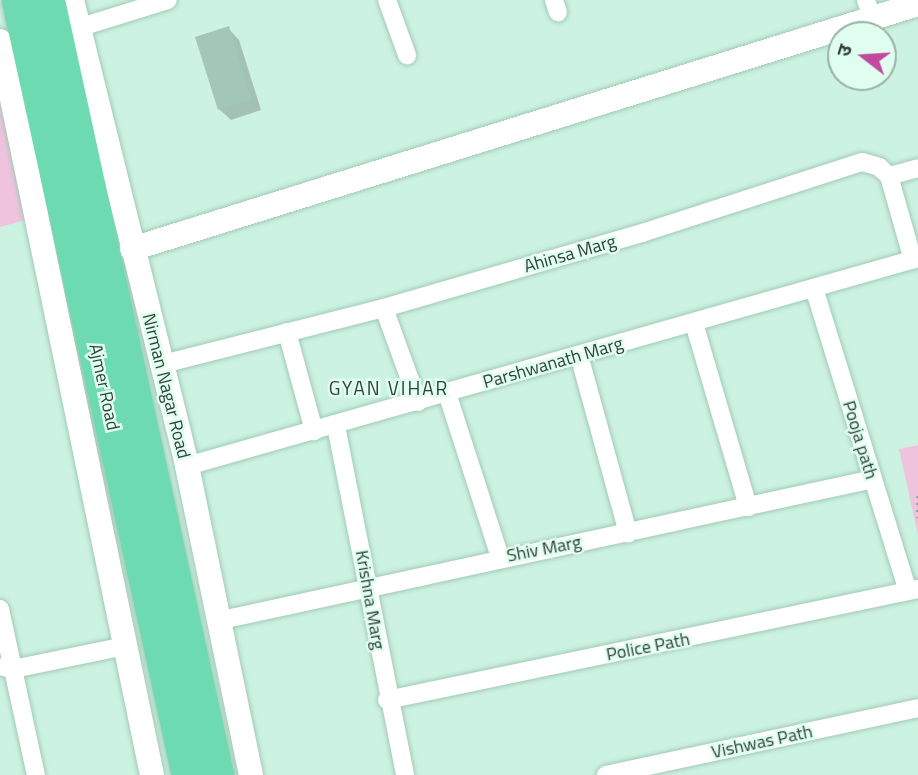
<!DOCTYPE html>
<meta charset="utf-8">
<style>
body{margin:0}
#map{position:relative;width:918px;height:775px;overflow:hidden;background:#ccf2e1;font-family:"Titillium Web","Noto Sans Devanagari",sans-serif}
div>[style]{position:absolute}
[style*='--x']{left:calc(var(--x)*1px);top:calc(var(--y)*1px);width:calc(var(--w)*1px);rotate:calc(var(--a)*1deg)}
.green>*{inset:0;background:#efc3dd}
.shadow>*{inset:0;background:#0003}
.building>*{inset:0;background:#a2c7b7}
.path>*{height:2.5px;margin-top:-1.25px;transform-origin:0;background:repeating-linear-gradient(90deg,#85a094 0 2px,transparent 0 7px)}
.roads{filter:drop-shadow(0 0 2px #a3c9b8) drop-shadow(0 0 2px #a3c9b8)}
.street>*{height:18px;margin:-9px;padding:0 9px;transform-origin:9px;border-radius:9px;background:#fff}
.secondary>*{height:24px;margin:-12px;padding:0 12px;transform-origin:12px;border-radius:12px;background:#fff}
.highway>*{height:33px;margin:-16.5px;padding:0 16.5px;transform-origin:16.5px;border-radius:16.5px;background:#6ddab2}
span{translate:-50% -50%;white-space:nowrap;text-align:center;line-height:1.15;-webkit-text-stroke:5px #dffef0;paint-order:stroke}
.street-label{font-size:18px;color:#31403a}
.neighbourhood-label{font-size:19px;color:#31403a;letter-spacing:2px}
.north{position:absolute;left:827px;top:21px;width:70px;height:70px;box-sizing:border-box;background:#dffef0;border:2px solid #99b2a7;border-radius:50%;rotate:287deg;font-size:19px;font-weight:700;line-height:28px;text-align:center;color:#31403a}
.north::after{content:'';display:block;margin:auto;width:24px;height:32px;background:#c2499d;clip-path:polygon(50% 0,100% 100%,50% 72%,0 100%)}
</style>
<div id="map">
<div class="green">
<i style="clip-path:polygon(0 69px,25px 220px,0 227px)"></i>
<i style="clip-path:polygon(918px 445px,918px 535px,899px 449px)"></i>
</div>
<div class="shadow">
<i style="clip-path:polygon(228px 28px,239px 40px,261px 110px,231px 120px,219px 109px)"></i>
</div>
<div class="building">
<i style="clip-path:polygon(229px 26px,251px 99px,218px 110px,195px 37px)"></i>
</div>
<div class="path">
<i style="--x:918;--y:496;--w:22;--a:90"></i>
</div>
<div class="roads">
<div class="street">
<i style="--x:387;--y:0;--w:59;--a:70"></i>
<i style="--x:554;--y:0;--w:13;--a:72"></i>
<i style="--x:866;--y:0;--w:20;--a:72"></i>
<i style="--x:78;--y:28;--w:94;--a:-17.3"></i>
<i style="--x:889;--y:176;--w:30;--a:-15"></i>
<i style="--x:814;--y:288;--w:317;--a:72.8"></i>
<i style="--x:384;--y:308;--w:100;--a:70.1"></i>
<i style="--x:694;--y:323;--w:192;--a:73.6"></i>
<i style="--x:287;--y:332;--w:103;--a:74.7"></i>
<i style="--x:579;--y:355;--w:185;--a:74.6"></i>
<i style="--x:159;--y:365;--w:232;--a:-14.2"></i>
<i style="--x:384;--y:308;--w:269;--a:-16.2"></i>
<i style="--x:642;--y:233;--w:231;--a:-17.9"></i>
<i style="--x:862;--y:162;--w:18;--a:16"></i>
<i style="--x:879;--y:167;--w:13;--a:42"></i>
<i style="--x:889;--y:176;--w:87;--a:74.1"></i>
<i style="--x:447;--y:393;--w:172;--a:72.1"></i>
<i style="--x:336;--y:426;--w:356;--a:78.8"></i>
<i style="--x:187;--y:466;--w:760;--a:-15.88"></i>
<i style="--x:0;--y:609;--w:170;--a:77.8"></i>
<i style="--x:217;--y:621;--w:671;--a:-12.21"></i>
<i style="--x:3;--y:667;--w:10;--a:11"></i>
<i style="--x:13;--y:669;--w:114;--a:-11.6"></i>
<i style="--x:387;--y:700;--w:542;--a:-11.81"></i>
<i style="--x:606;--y:775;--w:319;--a:-12.1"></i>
</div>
<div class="secondary">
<i style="--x:72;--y:0;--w:480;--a:76.1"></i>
<i style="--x:187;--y:466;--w:316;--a:78.3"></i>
<i style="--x:0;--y:41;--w:750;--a:78.3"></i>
<i style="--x:132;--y:249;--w:823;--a:-17.31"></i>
</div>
<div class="highway">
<i style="--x:18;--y:0;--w:793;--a:77.63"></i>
<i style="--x:48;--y:0;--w:793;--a:77.7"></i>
</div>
</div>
<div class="street-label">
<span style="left:570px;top:254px;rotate:-16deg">Ahinsa Marg</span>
<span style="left:553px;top:363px;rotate:-16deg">Parshwanath Marg</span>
<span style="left:166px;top:386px;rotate:76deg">Nirman Nagar Road</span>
<span style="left:104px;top:387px;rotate:78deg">Ajmer Road</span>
<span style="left:860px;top:440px;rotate:73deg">Pooja path</span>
<span style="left:544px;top:549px;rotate:-11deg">Shiv Marg</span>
<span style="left:370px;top:600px;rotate:80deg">Krishna Marg</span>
<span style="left:648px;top:647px;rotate:-11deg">Police Path</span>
<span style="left:762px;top:742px;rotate:-12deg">Vishwas Path</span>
</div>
<div class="neighbourhood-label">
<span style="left:389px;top:388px">GYAN VIHAR</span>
</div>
<div class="north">उ</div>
</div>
